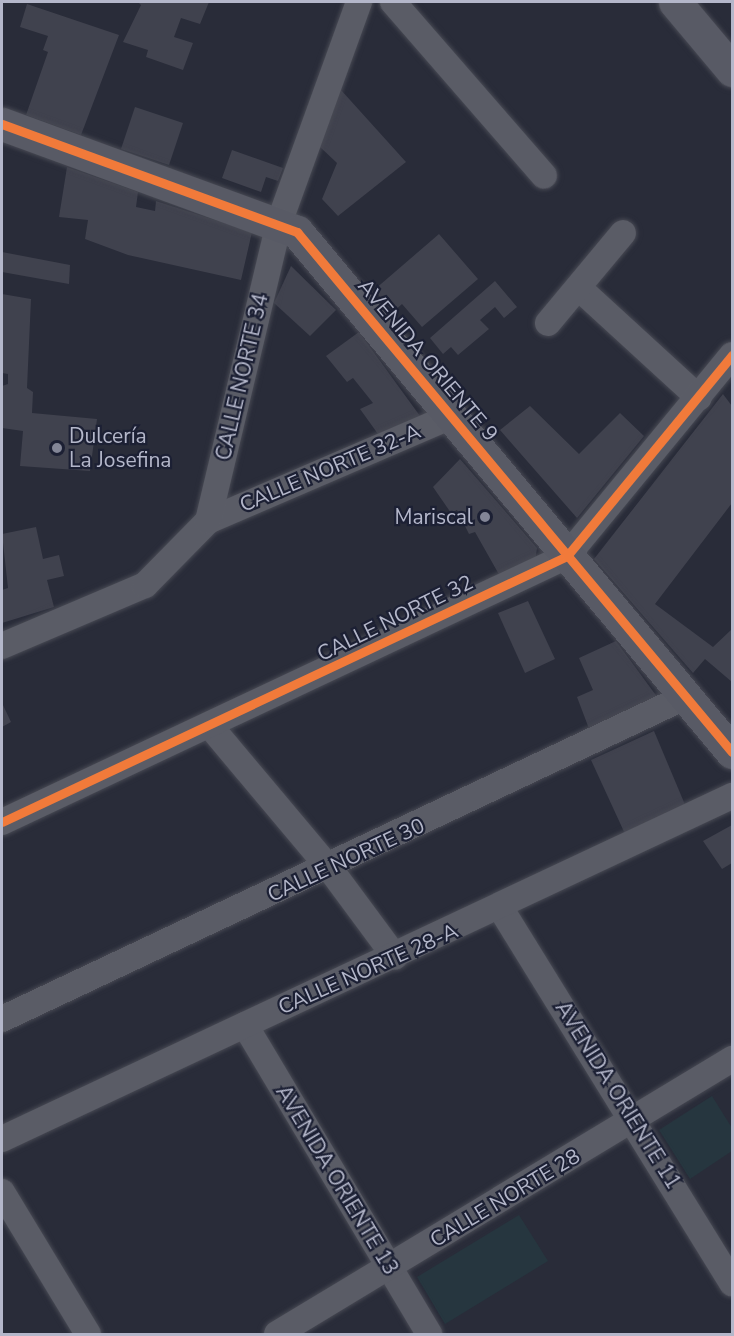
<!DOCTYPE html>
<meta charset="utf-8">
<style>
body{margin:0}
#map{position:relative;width:734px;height:1336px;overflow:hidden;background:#292c39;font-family:"Nunito Sans",sans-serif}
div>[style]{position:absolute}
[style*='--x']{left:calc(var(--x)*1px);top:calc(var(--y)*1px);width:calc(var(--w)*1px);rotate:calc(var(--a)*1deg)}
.green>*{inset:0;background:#26363f}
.building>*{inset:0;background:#40424e}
.roads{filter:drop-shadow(0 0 2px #474953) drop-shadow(0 0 2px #474953)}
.street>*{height:26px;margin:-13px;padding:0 13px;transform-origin:13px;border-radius:13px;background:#5a5c66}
.secondary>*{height:33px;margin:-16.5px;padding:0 16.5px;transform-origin:16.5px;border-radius:16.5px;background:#585a65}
.cycleway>*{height:9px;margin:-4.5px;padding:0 4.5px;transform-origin:4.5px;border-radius:4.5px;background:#f17a3a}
.dots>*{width:16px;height:16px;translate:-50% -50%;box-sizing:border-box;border:3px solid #1c2034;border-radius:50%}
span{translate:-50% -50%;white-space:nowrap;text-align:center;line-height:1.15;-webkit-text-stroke:4.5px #1c2034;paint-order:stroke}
.street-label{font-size:21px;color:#b4b7ca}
.poi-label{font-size:21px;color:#b4b7ca}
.left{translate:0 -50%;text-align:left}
.right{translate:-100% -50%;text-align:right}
.frame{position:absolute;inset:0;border:3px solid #b4b7ca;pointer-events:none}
</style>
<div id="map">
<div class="green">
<i style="clip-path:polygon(712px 1096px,732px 1128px,732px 1151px,690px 1179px,659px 1130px)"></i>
<i style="clip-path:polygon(519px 1215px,548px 1261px,445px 1324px,417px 1277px)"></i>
</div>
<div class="building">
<i style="clip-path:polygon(138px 2px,209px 2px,200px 24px,181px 18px,174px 37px,193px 43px,183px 70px,146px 57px,148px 50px,123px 42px,141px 5px)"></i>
<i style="clip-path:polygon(27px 4px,119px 35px,81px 135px,26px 115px,48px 52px,43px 50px,48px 36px,20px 27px)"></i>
<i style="clip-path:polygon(341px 90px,406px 162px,338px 216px,322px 199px,337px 163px,320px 147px)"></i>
<i style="clip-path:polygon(135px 107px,183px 123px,169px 165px,121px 149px)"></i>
<i style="clip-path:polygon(232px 150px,283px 168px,278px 181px,266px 177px,261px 192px,222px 178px)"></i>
<i style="clip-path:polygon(67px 167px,138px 192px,136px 207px,155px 211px,156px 201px,252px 232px,241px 280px,128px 255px,85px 239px,88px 220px,59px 217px)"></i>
<i style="clip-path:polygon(439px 234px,478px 279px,422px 327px,402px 304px,393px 312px,374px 290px)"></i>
<i style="clip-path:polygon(2px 252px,70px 265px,69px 284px,2px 272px)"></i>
<i style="clip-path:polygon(291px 266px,336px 310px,310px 336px,274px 303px)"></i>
<i style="clip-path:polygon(495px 281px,517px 307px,504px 318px,495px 307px,480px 320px,489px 329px,458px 355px,451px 347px,443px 354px,430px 338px)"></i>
<i style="clip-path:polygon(2px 294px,31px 299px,27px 388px,33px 392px,32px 413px,97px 419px,90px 471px,20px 466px,23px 431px,2px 428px,2px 386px,8px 384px,8px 374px,2px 373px)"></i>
<i style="clip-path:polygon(359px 332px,420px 416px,378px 434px,360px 409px,373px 403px,353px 378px,347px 382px,326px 356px)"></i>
<i style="clip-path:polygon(723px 394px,732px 406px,732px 503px,655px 604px,713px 647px,732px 629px,732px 682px,705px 659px,693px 673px,594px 559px)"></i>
<i style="clip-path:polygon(530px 406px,579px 454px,620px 413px,644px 436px,577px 518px,500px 430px)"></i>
<i style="clip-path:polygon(460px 459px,537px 548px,535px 562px,501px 578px,475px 532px,469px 534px,457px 510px,451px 513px,433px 487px)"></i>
<i style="clip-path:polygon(36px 527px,43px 559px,59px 555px,64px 576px,47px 580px,54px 607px,2px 623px,2px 590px,8px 588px,2px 534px)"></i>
<i style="clip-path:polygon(528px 601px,555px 659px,525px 673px,498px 613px)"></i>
<i style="clip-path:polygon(616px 641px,658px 698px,591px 734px,577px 697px,593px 690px,579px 658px)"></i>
<i style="clip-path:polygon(2px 703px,11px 722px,2px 727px)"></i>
<i style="clip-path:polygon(654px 731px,686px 807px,626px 836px,591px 760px)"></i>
<i style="clip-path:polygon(732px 825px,732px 863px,722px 869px,703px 841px)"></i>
</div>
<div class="roads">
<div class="street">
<i style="--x:393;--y:2;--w:230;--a:49"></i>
<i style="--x:580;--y:289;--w:161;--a:42.5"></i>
<i style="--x:548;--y:323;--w:117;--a:-50.2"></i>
<i style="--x:208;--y:521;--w:266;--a:-23.3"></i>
<i style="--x:2;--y:646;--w:155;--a:-23.1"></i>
<i style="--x:145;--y:585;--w:90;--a:-45.5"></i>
<i style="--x:208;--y:521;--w:306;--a:-76.6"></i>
<i style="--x:279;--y:223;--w:235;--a:-70.1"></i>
<i style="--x:210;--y:726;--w:187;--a:50"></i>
<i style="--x:330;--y:869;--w:109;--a:53.5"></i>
<i style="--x:2;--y:822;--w:624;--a:-25.21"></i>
<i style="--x:567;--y:556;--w:260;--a:-50.6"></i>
<i style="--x:501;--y:909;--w:440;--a:58.3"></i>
<i style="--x:2;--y:1019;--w:757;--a:-25.25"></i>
<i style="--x:245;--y:1025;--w:360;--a:59.2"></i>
<i style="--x:2;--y:1139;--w:807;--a:-25.17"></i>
<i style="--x:2;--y:1192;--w:166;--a:58.8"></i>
<i style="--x:277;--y:1334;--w:532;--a:-31.15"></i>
</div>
<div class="secondary">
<i style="--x:675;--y:2;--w:89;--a:50"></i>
<i style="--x:2;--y:124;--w:314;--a:20.1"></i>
<i style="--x:297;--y:232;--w:678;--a:50.09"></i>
</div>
</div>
<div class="cycleway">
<i style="--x:2;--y:124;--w:314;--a:20.1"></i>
<i style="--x:297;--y:232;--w:678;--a:50.09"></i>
<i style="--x:2;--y:822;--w:624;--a:-25.21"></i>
<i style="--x:567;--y:556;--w:260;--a:-50.6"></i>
</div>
<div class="dots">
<i style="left:57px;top:448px;background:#838697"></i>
<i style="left:485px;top:517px;background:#838697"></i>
</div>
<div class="street-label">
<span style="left:428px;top:360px;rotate:50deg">AVENIDA ORIENTE 9</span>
<span style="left:242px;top:377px;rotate:-77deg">CALLE NORTE 34</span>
<span style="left:330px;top:468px;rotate:-23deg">CALLE NORTE 32-A</span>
<span style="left:395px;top:618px;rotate:-26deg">CALLE NORTE 32</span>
<span style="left:346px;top:860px;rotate:-25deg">CALLE NORTE 30</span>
<span style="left:368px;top:969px;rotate:-24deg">CALLE NORTE 28-A</span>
<span style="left:618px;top:1095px;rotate:58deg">AVENIDA ORIENTE 11</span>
<span style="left:337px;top:1180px;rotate:59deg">AVENIDA ORIENTE 13</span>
<span style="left:505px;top:1198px;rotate:-31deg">CALLE NORTE 28</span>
</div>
<div class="poi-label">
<span class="left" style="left:69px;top:448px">Dulcería<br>La Josefina</span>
<span class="right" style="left:473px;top:517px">Mariscal</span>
</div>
<div class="frame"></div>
</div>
